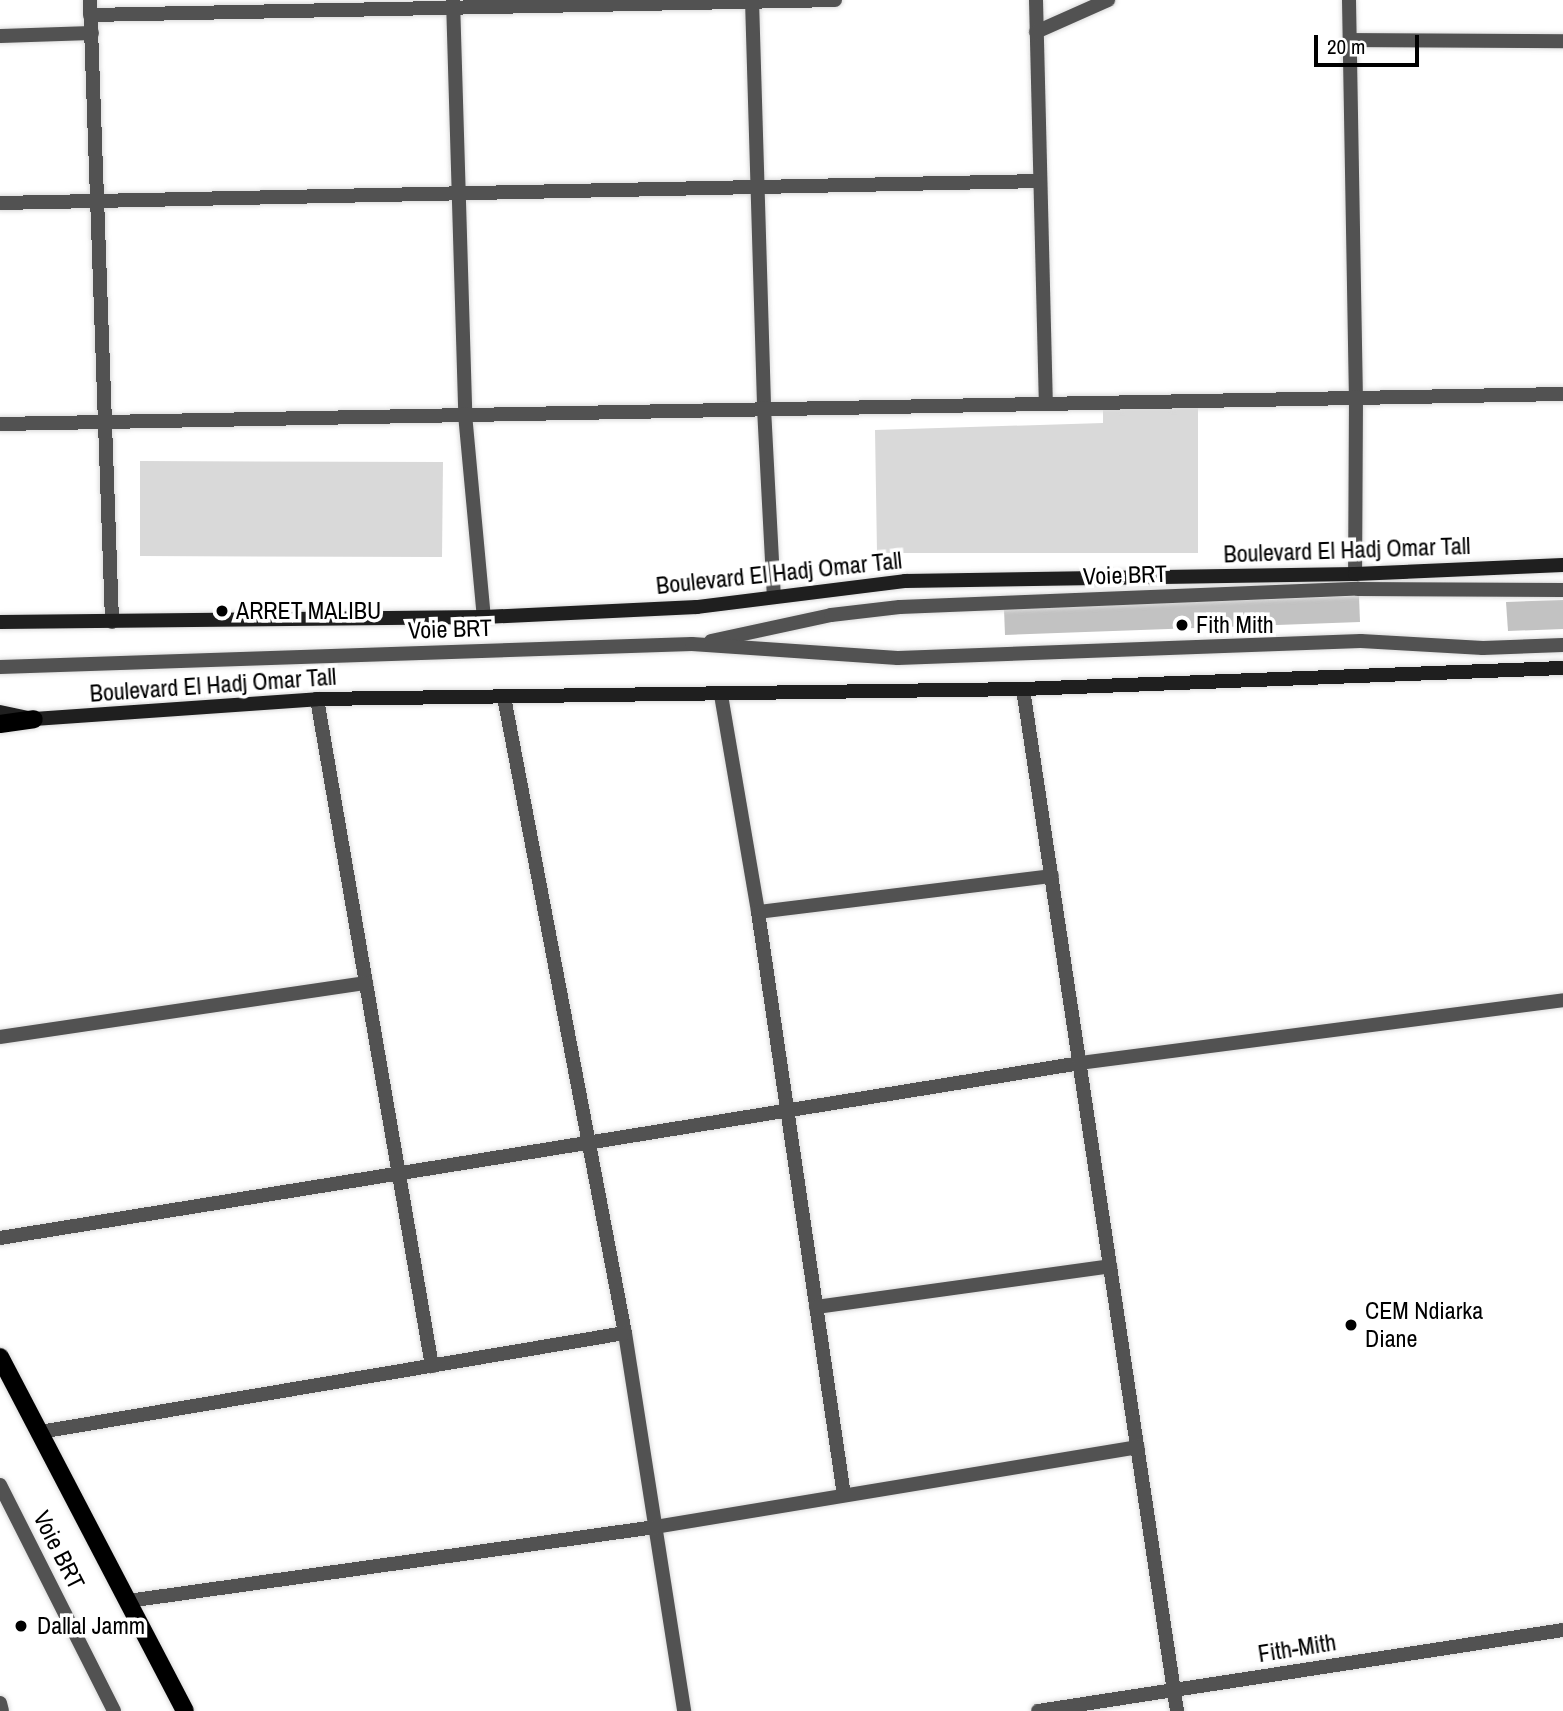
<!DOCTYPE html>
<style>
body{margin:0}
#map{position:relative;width:1563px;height:1711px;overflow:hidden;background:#fff;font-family:"Archivo Narrow",sans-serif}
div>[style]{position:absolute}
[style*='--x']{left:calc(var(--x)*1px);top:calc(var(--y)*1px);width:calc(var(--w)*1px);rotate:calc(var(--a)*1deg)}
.green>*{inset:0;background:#d9d9d9}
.building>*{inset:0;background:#c2c2c2}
.roads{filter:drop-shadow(0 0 2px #dbdbdb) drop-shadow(0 0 2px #dbdbdb)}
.service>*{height:14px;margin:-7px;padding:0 7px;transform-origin:7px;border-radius:7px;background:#525252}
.minor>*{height:14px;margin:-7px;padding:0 7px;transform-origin:7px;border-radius:7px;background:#525252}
.secondary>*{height:14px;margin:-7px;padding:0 7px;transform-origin:7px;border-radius:7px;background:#1f1f1f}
.primary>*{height:18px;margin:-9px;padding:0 9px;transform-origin:9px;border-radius:9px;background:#000}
.dots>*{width:19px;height:19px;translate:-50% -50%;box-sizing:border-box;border:4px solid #fff;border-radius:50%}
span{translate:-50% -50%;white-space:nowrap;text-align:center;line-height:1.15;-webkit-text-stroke:7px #fff;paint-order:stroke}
.street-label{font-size:24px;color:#000}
.poi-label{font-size:24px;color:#000}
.left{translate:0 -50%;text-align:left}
.scale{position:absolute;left:1314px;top:35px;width:105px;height:32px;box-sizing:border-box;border:4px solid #000;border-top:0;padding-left:9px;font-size:21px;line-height:24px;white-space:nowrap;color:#000;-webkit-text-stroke:5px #fff;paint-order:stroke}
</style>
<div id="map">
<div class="green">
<i style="clip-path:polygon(1198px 406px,1198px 553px,877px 553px,875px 430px,1103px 423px,1103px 408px)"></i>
<i style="clip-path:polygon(140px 461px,443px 462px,442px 557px,140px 556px)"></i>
</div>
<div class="building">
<i style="clip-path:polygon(1359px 596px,1360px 622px,1005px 635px,1004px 609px)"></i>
<i style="clip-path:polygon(1563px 600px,1563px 629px,1508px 631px,1506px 602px)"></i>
</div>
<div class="roads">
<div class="service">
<i style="--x:711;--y:641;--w:123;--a:-12.2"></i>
<i style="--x:831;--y:615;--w:69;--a:-6.6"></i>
<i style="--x:900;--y:607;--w:458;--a:-2.3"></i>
<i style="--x:1358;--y:589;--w:205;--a:0.3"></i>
<i style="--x:0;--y:667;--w:692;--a:-1.9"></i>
<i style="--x:692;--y:644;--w:206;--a:3.9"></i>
<i style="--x:898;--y:658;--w:463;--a:-2.1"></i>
<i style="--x:1361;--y:641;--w:122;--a:3.3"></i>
<i style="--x:1483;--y:648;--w:80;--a:-2.1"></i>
<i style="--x:0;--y:1485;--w:253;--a:63.2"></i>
<i style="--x:0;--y:1703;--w:8;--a:76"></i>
</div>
<div class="minor">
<i style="--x:90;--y:0;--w:622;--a:87.97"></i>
<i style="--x:453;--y:0;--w:414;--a:88.3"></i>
<i style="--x:465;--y:414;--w:204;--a:84.7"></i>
<i style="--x:752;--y:0;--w:408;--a:88.3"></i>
<i style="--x:764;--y:408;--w:189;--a:87"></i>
<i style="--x:1036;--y:0;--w:403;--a:88.6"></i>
<i style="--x:1349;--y:0;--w:397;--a:89"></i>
<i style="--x:1356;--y:397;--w:177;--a:90.3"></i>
<i style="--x:90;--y:15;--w:745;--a:-1.15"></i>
<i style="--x:1036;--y:32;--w:79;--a:-24"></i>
<i style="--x:0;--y:36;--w:92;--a:-1.9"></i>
<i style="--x:1350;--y:40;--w:213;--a:0.3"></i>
<i style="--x:0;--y:203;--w:1038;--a:-1.21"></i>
<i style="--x:0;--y:424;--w:1563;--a:-1.1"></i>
<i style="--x:1023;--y:689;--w:1034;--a:81.43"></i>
<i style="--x:721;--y:695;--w:220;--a:80.3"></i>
<i style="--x:758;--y:912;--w:589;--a:81.61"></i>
<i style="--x:504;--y:697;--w:647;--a:79.23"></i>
<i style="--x:625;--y:1333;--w:383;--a:81.1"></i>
<i style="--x:317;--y:699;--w:677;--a:80.22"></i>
<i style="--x:758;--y:912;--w:296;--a:-7"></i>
<i style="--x:0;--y:1037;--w:370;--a:-8.4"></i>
<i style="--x:0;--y:1238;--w:1094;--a:-9.2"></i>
<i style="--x:1080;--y:1063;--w:487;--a:-7.4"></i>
<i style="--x:816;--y:1307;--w:297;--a:-7.9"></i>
<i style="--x:40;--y:1432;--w:593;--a:-9.61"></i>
<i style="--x:128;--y:1601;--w:532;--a:-7.99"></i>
<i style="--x:655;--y:1527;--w:489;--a:-9.4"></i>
<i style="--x:1038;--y:1711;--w:531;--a:-8.77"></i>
</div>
<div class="secondary">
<i style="--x:0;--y:622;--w:484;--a:-0.6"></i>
<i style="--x:484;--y:617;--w:213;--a:-2.7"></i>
<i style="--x:697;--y:607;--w:210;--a:-7.1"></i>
<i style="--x:905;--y:581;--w:450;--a:-0.9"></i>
<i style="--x:1355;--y:574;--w:208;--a:-2.5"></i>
<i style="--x:0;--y:712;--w:35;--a:12"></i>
<i style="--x:34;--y:719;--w:284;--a:-4"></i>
<i style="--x:317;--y:699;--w:706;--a:-0.81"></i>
<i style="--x:1023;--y:689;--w:540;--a:-2.23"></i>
</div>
<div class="primary">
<i style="--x:0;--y:724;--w:34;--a:-8"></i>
<i style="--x:0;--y:1357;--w:399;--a:62.4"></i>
</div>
</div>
<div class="dots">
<i style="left:222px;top:611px;background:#000"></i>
<i style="left:1182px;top:625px;background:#000"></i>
<i style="left:1351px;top:1325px;background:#000"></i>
<i style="left:21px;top:1626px;background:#000"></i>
</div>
<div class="street-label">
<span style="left:1347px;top:550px;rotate:-2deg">Boulevard El Hadj Omar Tall</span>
<span style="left:779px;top:573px;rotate:-6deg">Boulevard El Hadj Omar Tall</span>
<span style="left:1125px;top:575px;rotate:-2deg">Voie BRT</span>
<span style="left:450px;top:629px;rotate:-2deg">Voie BRT</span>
<span style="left:213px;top:685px;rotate:-4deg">Boulevard El Hadj Omar Tall</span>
<span style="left:59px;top:1550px;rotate:63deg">Voie BRT</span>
<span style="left:1297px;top:1648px;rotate:-9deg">Fith-Mith</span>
</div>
<div class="poi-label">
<span class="left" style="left:236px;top:611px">ARRET MALIBU</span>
<span class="left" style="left:1196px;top:625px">Fith Mith</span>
<span class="left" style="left:1365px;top:1325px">CEM Ndiarka<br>Diane</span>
<span class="left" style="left:37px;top:1626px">Dallal Jamm</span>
</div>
<div class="scale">20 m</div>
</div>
